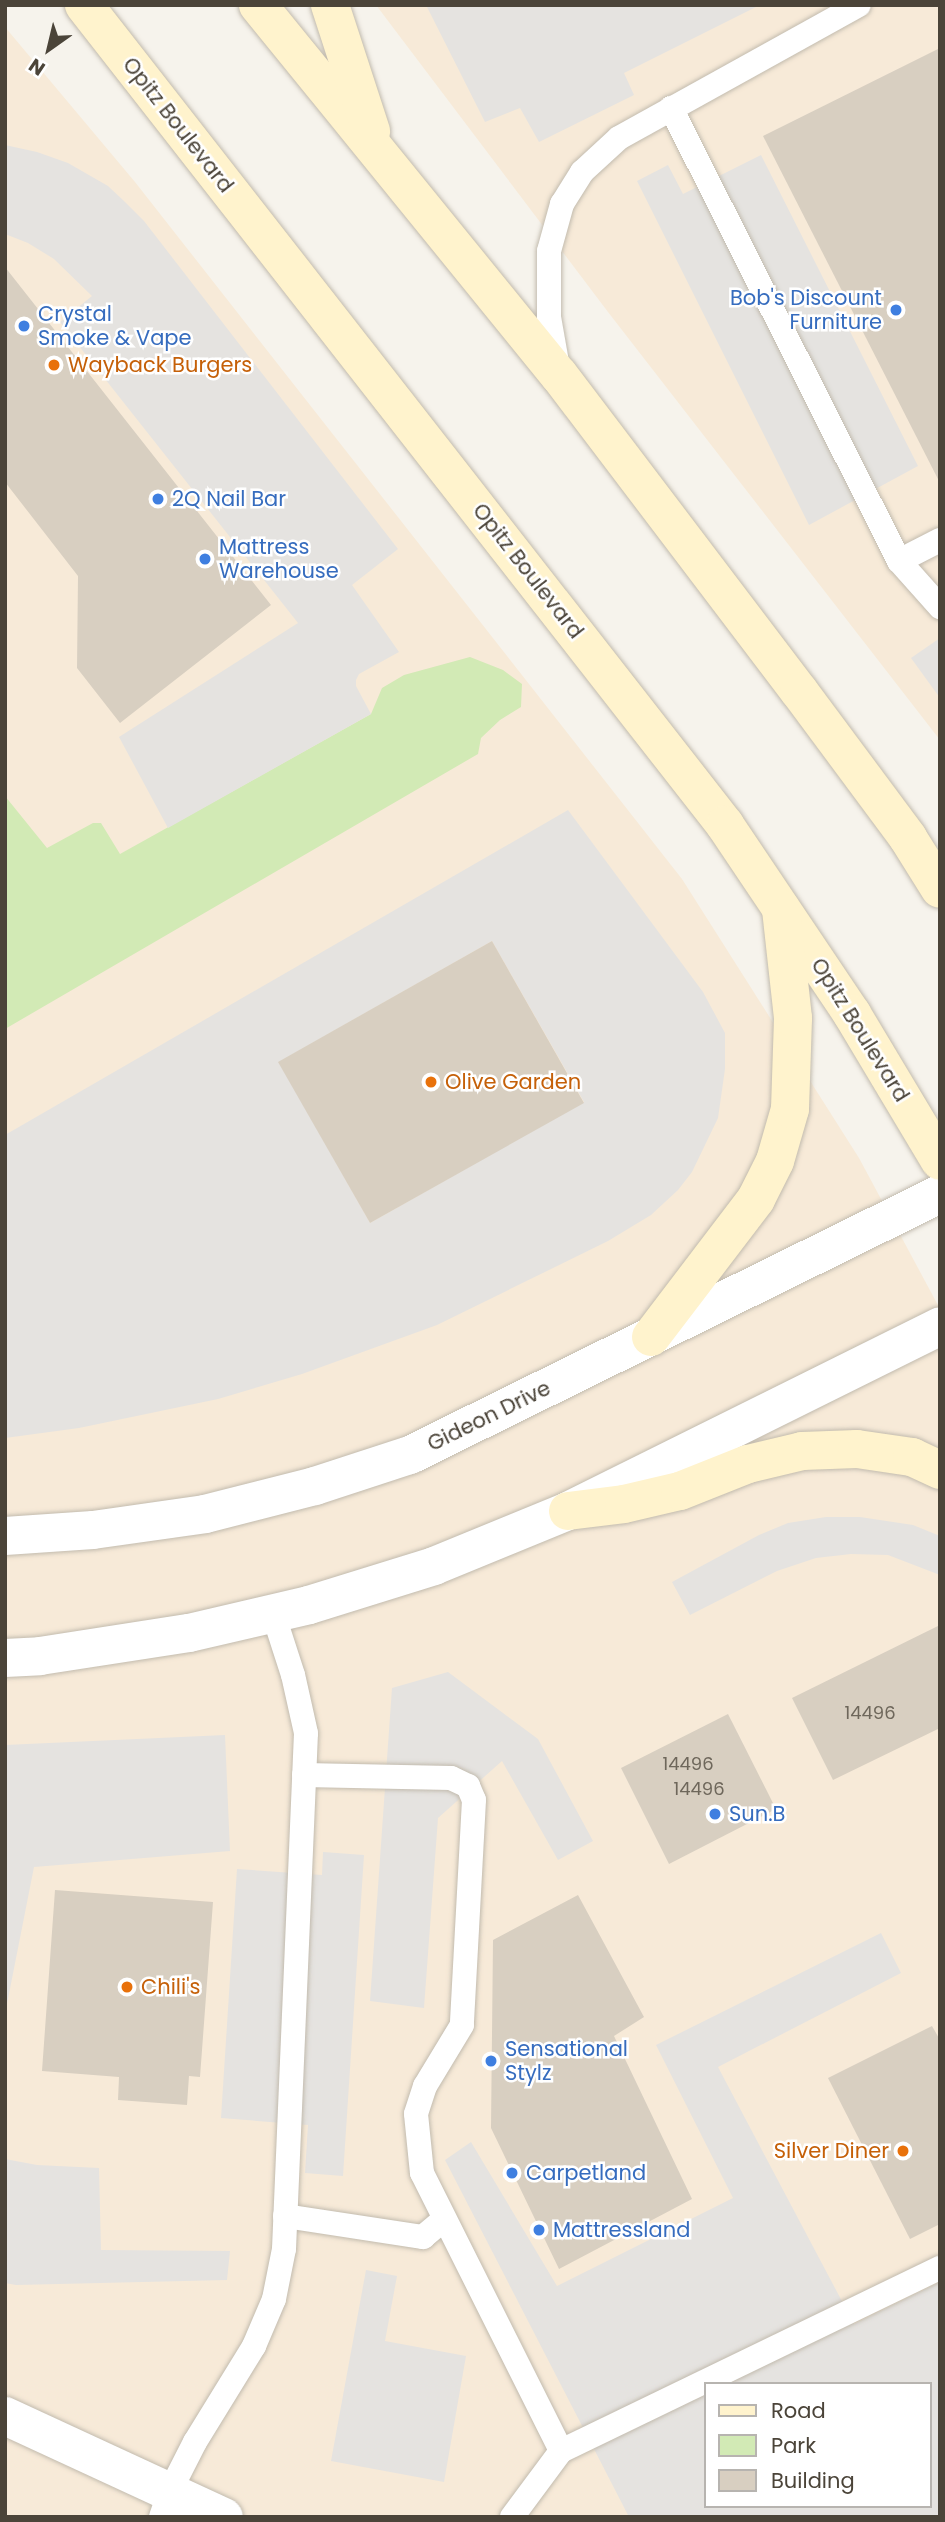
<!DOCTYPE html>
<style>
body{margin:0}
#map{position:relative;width:945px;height:2522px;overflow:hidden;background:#f6f3ec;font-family:Poppins,sans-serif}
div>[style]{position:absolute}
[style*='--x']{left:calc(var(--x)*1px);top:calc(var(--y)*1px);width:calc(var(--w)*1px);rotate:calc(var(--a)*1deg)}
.commercial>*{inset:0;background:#f7ead8}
.green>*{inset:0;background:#d2eab5}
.parking>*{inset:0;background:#e5e3e0}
.building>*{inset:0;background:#d8cfc1}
.roads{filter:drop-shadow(0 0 2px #c2bbae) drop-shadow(0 0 2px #c2bbae)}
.service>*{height:24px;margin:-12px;padding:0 12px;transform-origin:12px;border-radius:12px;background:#fff}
.tertiary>*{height:38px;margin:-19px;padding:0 19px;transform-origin:19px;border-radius:19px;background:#fff}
.secondary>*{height:38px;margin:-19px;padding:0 19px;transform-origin:19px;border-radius:19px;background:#fff3cd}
.dots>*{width:19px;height:19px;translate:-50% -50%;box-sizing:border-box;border:4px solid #fff;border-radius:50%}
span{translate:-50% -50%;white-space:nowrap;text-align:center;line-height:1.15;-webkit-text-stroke:5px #fff;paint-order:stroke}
.number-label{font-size:18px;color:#6e675b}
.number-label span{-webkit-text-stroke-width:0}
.street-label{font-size:21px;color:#4b4439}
.shop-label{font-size:21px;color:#366cbe}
.right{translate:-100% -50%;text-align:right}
.left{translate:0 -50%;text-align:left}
.food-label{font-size:21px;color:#c56008}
.frame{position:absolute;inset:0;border:7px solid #4b4439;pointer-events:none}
.legend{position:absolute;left:704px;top:2382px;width:228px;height:126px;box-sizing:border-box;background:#fff;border:2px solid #b7b4b0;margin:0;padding:9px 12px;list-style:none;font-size:21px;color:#4b4439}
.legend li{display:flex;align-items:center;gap:14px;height:35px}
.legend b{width:35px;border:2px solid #b7b4b0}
.north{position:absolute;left:14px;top:14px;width:70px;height:70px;-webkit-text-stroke:5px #fff;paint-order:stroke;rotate:214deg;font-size:19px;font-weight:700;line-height:28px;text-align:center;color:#4b4439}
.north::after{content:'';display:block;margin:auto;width:24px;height:32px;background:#4b4439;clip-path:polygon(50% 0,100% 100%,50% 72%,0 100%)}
</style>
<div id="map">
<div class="commercial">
<i style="clip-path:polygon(376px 5px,940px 5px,940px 740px,608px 312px)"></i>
<i style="clip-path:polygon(evenodd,5px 27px,135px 182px,682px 879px,859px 1158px,940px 1309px,940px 2517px,5px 2517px,5px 27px,705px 2384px,929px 2384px,929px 2506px,705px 2506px,705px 2384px)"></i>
</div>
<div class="green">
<i style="clip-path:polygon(470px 657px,503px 670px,522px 684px,521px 707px,500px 720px,481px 738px,478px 754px,5px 1029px,5px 796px,47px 848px,93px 823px,101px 823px,120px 854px,371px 714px,382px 688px,404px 675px)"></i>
</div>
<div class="parking">
<i style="clip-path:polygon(426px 5px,760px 5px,624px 73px,634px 95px,539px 142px,520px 108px,485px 122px)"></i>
<i style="clip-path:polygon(5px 145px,37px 152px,68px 163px,108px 186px,125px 202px,144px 221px,398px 549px,352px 585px,399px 652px,359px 674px,356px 680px,356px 686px,371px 714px,168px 828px,119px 737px,298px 623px,60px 322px,92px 296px,54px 259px,28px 243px,5px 234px)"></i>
<i style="clip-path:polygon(761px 155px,918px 466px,809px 525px,637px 181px,668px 165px,683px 194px)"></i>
<i style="clip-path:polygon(940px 638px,940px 698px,911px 658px)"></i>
<i style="clip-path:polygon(evenodd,568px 810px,703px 992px,725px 1033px,725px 1069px,718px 1118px,692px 1172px,678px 1190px,651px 1215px,608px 1241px,437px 1325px,302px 1374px,218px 1399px,79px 1428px,5px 1438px,5px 1135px,568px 810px,492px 941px,584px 1102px,370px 1223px,279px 1062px,492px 941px)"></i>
<i style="clip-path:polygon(826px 1517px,860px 1517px,913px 1525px,940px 1536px,940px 1575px,888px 1555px,851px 1554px,816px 1558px,777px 1571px,690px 1615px,672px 1582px,759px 1535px,788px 1523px)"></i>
<i style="clip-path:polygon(448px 1672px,538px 1739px,593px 1841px,558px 1860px,502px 1761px,438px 1818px,424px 2008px,370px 2001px,392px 1688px)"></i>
<i style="clip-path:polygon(225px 1735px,230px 1851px,34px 1867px,5px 2014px,5px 1745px)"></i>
<i style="clip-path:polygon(323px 1852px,364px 1855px,343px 2176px,305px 2173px,308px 2125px,221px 2118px,237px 1869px,322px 1875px)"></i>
<i style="clip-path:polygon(evenodd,881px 1933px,901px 1973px,718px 2067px,854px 2324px,940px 2282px,940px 2517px,629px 2517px,445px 2160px,471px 2142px,557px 2286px,733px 2198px,656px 2045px,881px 1933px,705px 2384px,929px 2384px,929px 2506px,705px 2506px,705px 2384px)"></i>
<i style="clip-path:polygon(5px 2159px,37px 2165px,99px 2168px,101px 2250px,230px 2251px,227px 2280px,16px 2285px,5px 2283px)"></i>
<i style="clip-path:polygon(366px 2270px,397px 2276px,385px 2341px,466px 2356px,444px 2482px,331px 2461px)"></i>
</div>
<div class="building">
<i style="clip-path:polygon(940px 48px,940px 483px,763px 136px)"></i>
<i style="clip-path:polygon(5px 267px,271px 605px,120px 723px,77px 668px,78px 576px,5px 482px)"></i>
<i style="clip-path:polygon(492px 941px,584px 1103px,370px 1223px,278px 1062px)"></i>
<i style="clip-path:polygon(940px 1625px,940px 1728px,833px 1780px,792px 1698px)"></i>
<i style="clip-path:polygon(728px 1714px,776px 1809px,669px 1864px,621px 1768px)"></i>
<i style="clip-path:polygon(55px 1890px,213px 1902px,200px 2077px,189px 2076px,187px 2105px,118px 2100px,119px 2077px,42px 2071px)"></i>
<i style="clip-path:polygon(578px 1895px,644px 2017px,614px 2036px,692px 2199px,559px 2269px,491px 2128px,493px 1940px)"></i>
<i style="clip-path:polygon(932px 2026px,940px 2040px,940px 2224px,910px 2239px,828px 2078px)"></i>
</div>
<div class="roads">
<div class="service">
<i style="--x:671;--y:108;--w:507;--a:63.28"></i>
<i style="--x:899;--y:561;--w:62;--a:48.3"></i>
<i style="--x:558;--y:368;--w:52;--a:-100"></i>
<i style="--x:549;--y:317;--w:66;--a:-90"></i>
<i style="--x:549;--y:251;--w:49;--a:-74.5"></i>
<i style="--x:562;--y:204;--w:38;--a:-58"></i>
<i style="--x:582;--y:172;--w:50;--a:-42.6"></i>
<i style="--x:619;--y:138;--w:274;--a:-29"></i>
<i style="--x:899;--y:561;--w:46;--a:-27.1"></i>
<i style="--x:304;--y:1775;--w:147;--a:1.2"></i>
<i style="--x:451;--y:1778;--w:19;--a:25"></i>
<i style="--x:468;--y:1786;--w:15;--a:67"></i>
<i style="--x:474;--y:1800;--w:225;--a:93.1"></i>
<i style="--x:462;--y:2025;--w:71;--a:121.2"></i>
<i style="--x:425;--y:2086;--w:29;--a:108"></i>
<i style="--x:416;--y:2114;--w:59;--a:84.2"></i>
<i style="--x:422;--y:2173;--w:311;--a:63.4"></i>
<i style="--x:285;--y:2216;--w:140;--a:8.7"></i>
<i style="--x:423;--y:2237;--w:26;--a:-40"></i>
<i style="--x:161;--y:2517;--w:28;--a:-71"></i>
<i style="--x:170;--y:2491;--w:55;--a:-63"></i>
<i style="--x:195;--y:2442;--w:113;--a:-58.4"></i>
<i style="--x:254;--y:2346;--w:51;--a:-66.9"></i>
<i style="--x:274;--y:2299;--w:51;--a:-78.7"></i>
<i style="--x:284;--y:2249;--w:516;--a:-87.56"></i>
<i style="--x:306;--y:1733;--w:59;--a:-102.6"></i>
<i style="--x:293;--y:1675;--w:65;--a:-107.9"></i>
<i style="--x:512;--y:2517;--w:82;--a:-53.4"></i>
<i style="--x:561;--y:2451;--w:421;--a:-25.8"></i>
</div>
<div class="tertiary">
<i style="--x:5;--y:1536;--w:88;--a:-3.9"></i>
<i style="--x:93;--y:1530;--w:113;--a:-8.1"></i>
<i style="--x:205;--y:1514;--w:114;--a:-14.3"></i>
<i style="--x:315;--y:1486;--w:100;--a:-18.1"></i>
<i style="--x:410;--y:1455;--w:591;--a:-26.22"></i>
<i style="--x:5;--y:1658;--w:35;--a:-3"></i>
<i style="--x:40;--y:1656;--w:151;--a:-8.8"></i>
<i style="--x:189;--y:1633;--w:123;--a:-13.1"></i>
<i style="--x:309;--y:1605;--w:131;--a:-17.3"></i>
<i style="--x:434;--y:1566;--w:145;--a:-22.3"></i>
<i style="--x:568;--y:1511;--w:415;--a:-26.4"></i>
<i style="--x:5;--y:2416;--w:241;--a:24.8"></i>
</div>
<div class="secondary">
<i style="--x:84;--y:5;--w:1041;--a:51.98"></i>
<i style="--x:725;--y:825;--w:228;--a:56.1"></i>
<i style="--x:852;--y:1014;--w:171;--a:59.1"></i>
<i style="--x:258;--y:5;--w:477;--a:50.9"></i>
<i style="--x:559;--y:375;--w:397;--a:52.8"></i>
<i style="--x:799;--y:691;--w:183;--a:53.4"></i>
<i style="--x:908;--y:838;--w:60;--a:57.9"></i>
<i style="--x:330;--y:5;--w:133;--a:72"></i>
<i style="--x:651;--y:1337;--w:173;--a:-52.7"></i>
<i style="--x:756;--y:1199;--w:42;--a:-63.4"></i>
<i style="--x:775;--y:1161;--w:54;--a:-73.9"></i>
<i style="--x:790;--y:1109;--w:91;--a:-88.1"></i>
<i style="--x:793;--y:1018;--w:110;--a:-96.3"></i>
<i style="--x:568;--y:1511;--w:56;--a:-7.1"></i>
<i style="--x:624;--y:1504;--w:57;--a:-13.1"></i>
<i style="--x:680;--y:1491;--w:73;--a:-21.7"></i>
<i style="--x:748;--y:1464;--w:56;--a:-13.5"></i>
<i style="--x:802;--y:1451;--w:55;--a:-2.1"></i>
<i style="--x:857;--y:1449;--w:56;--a:8.3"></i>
<i style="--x:912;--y:1457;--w:31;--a:25"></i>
</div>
</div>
<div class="dots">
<i style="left:896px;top:310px;background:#3f7fe0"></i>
<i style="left:24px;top:326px;background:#3f7fe0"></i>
<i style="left:54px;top:365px;background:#e8710a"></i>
<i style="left:158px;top:499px;background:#3f7fe0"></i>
<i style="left:205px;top:559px;background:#3f7fe0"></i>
<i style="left:431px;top:1082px;background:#e8710a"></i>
<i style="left:715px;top:1814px;background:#3f7fe0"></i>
<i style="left:127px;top:1987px;background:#e8710a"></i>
<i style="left:491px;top:2061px;background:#3f7fe0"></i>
<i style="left:903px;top:2151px;background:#e8710a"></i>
<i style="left:512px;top:2173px;background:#3f7fe0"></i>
<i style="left:539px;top:2230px;background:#3f7fe0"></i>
</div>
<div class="number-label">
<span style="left:870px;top:1713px">14496</span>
<span style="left:688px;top:1764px">14496</span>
<span style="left:699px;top:1789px">14496</span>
</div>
<div class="street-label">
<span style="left:178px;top:125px;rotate:52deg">Opitz Boulevard</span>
<span style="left:528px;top:571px;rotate:52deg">Opitz Boulevard</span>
<span style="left:860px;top:1030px;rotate:58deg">Opitz Boulevard</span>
<span style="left:489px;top:1416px;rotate:-26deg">Gideon Drive</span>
</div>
<div class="shop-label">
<span class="right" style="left:882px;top:310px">Bob's Discount<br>Furniture</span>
<span class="left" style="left:38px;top:326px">Crystal<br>Smoke &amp; Vape</span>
<span class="left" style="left:172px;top:499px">2Q Nail Bar</span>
<span class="left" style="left:219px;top:559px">Mattress<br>Warehouse</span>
<span class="left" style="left:729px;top:1814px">Sun.B</span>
<span class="left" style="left:505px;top:2061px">Sensational<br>Stylz</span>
<span class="left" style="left:526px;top:2173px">Carpetland</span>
<span class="left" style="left:553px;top:2230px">Mattressland</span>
</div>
<div class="food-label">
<span class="left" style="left:68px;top:365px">Wayback Burgers</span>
<span class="left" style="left:445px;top:1082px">Olive Garden</span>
<span class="left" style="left:141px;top:1987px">Chili's</span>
<span class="right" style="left:889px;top:2151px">Silver Diner</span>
</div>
<div class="frame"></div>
<ul class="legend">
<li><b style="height:9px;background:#fff3cd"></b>Road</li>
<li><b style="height:19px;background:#d2eab5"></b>Park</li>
<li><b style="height:19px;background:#d8cfc1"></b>Building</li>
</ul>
<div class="north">N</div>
</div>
